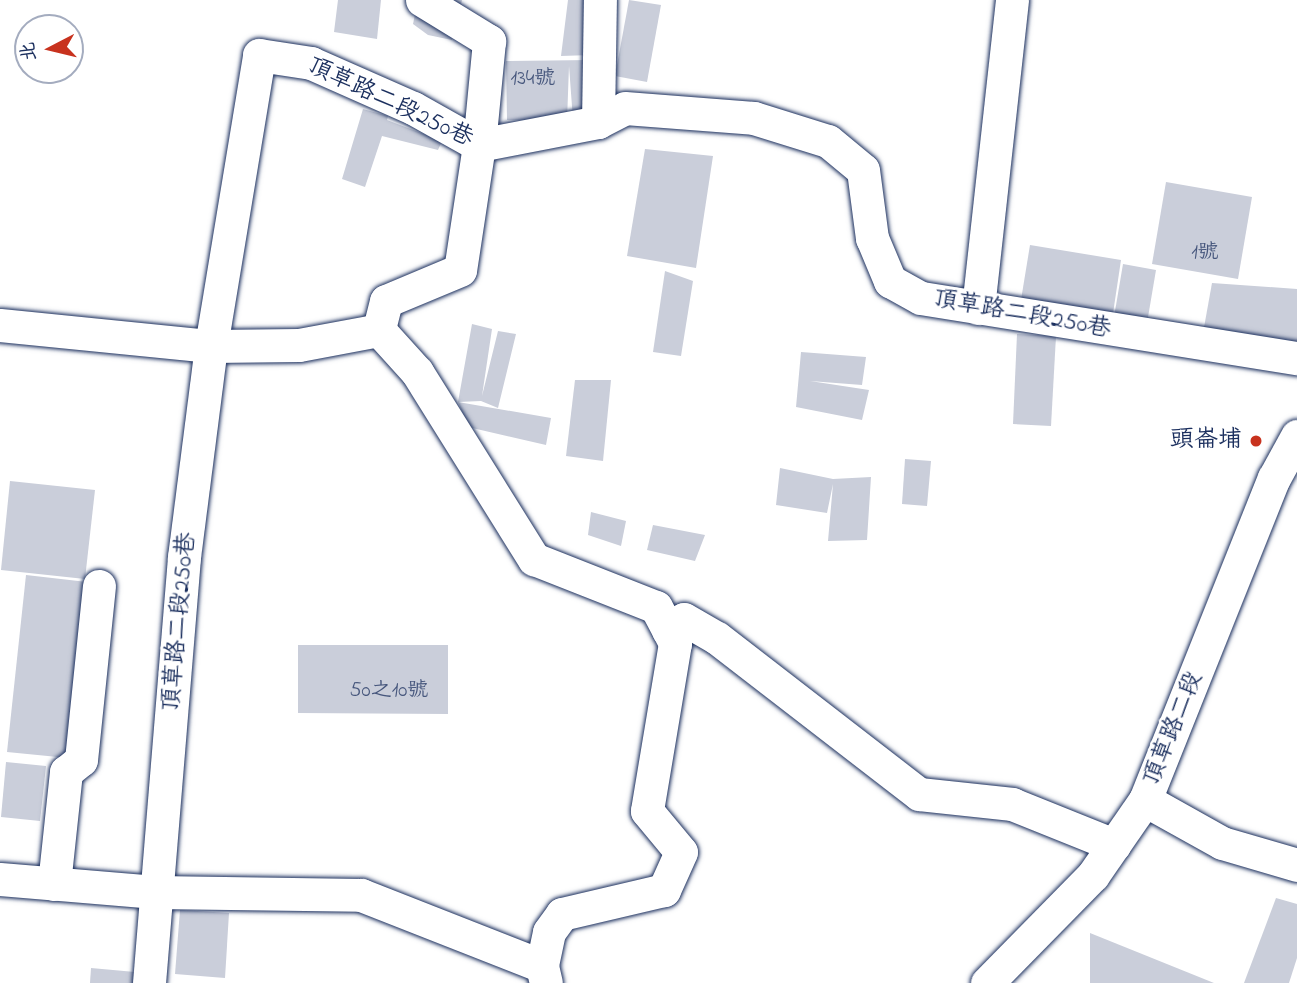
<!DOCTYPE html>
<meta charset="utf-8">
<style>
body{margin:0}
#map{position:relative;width:1297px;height:983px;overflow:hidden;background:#fff;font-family:"Indie Flower","LXGW WenKai TC",sans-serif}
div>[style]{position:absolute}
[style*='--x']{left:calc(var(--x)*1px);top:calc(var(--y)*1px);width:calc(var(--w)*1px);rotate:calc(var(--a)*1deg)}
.building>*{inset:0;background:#caceda}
.roads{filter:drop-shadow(0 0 2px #1b2f5e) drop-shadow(0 0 2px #1b2f5e)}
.minor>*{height:33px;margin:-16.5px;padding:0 16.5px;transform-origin:16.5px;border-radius:16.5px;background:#fff}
.dots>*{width:19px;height:19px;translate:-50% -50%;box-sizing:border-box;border:4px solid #fff;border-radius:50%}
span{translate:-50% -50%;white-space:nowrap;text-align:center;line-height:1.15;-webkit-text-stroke:5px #fff;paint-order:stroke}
.number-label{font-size:21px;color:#47577d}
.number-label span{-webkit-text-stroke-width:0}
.street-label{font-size:24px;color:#1b2f5e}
.poi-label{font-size:24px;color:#1b2f5e}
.right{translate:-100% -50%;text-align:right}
.north{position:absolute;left:14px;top:14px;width:70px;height:70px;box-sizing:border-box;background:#fff;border:2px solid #a4acbf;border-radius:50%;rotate:263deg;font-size:19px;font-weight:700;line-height:28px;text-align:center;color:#1b2f5e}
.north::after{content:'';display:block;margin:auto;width:24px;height:32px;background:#c8321e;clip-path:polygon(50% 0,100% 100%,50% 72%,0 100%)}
</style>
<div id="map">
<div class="building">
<i style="clip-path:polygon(338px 0,381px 0,377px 39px,334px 32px)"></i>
<i style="clip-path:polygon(418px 0,462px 0,452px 40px,428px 35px,413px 24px)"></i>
<i style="clip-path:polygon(568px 0,587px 0,591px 55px,561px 56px)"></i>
<i style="clip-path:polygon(629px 0,661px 5px,647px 82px,615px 76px)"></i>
<i style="clip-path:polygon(591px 60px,586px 109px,573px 120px,569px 66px,567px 121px,507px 120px,506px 61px)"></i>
<i style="clip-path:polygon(363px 109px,388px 116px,387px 120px,442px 141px,438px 150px,382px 136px,365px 187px,342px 179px)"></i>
<i style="clip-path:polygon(645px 149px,713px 156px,696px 268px,627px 256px)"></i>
<i style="clip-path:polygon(1166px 182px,1252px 197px,1238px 279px,1152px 264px)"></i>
<i style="clip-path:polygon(1030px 245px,1121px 260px,1112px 320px,1020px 306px)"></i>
<i style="clip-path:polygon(1123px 264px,1156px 270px,1146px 329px,1113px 323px)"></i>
<i style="clip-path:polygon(665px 271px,693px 281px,681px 356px,653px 352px)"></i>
<i style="clip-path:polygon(1212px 283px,1297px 289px,1297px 348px,1203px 333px)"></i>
<i style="clip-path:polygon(472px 324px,492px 329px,482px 396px,498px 331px,516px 334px,498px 408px,481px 401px,458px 402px,551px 418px,546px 445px,468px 427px,458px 402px)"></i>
<i style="clip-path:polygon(1017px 334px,1056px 336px,1051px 426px,1013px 424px)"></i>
<i style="clip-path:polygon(801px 352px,866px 357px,862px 385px,810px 381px,869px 390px,862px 420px,796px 407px)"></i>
<i style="clip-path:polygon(575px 380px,611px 380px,603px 461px,566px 456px)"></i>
<i style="clip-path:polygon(905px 459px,931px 461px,927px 506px,902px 504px)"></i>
<i style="clip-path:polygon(780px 468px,833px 479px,871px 477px,867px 540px,828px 541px,833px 484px,827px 513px,776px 505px)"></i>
<i style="clip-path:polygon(10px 481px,95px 490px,85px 579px,1px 570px)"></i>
<i style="clip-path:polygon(591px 512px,626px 521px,621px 546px,588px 535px)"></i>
<i style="clip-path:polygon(653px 525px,705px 535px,695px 561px,647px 550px)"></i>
<i style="clip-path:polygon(26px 575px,87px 582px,68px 758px,7px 752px)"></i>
<i style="clip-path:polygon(298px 645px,448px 645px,448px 714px,298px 713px)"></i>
<i style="clip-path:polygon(6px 762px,46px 766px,40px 821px,1px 817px)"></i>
<i style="clip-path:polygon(1276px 898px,1297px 904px,1297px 958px,1289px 983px,1244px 983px)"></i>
<i style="clip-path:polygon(180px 910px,229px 913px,225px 978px,175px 974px)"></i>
<i style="clip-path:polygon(1090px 933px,1214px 983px,1090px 983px)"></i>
<i style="clip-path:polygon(91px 968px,146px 973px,145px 983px,90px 983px)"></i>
</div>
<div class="roads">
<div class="minor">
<i style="--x:422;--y:0;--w:79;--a:31.5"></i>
<i style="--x:489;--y:41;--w:104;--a:95.5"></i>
<i style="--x:479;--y:145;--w:126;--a:98.6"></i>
<i style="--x:460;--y:270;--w:80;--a:157.3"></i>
<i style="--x:386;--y:301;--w:30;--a:104"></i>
<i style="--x:379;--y:330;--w:57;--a:47.9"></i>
<i style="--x:417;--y:372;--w:221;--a:58"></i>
<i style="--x:534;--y:559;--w:131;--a:21.5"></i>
<i style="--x:656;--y:607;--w:41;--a:62.2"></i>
<i style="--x:675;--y:643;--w:170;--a:99.5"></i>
<i style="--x:647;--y:811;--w:53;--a:50.3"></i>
<i style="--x:681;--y:852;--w:42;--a:114.1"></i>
<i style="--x:664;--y:890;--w:105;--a:166.8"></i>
<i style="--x:562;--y:914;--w:22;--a:126"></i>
<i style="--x:549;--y:932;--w:35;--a:102"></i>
<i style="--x:542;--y:966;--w:17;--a:77"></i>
<i style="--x:598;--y:122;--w:122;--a:-89.1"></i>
<i style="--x:978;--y:308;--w:310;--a:-83.7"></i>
<i style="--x:0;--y:325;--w:212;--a:5.7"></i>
<i style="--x:211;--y:346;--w:88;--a:-0.7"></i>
<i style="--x:299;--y:345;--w:81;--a:-10.6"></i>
<i style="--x:668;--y:630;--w:19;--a:-35"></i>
<i style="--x:684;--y:619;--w:38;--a:30"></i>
<i style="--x:717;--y:638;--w:255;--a:37.7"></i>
<i style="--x:919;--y:794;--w:94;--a:6.1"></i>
<i style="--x:1012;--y:804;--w:110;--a:21.9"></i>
<i style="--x:1145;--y:800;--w:88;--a:29.2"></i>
<i style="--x:1222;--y:843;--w:78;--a:16.3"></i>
<i style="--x:0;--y:879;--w:156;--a:4.8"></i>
<i style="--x:155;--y:892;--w:206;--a:0.8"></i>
<i style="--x:361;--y:895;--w:194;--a:21.4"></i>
<i style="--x:54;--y:884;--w:113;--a:-83.9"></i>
<i style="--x:66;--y:772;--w:19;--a:-39"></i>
<i style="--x:81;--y:760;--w:175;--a:-84.1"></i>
<i style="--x:149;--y:983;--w:427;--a:-85.3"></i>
<i style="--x:184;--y:557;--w:213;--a:-82.7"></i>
<i style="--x:211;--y:346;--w:295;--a:-80.6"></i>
<i style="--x:259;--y:55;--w:53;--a:8.7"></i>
<i style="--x:311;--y:63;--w:111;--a:23.8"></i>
<i style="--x:413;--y:108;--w:76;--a:29.3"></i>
<i style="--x:479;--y:145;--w:121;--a:-10.9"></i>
<i style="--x:598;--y:122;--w:30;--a:-27"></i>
<i style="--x:625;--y:108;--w:129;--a:4.4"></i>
<i style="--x:754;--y:118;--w:77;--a:17.3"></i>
<i style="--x:828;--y:141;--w:45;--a:39.6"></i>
<i style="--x:863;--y:170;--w:69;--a:82.5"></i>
<i style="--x:872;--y:238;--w:47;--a:67.3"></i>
<i style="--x:890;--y:281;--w:35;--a:29"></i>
<i style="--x:921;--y:298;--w:381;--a:9.1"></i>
<i style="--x:987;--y:983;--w:151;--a:-45.5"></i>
<i style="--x:1093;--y:875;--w:91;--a:-55.3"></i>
<i style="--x:1145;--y:800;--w:347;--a:-68.2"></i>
<i style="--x:1274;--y:478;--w:48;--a:-61.3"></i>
</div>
</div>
<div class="dots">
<i style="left:1256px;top:441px;background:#c8321e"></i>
</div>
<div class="number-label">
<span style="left:533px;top:79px">134號</span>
<span style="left:1205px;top:253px">1號</span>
<span style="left:389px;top:691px">50之10號</span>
</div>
<div class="street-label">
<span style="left:390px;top:103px;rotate:25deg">頂草路二段250巷</span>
<span style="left:1022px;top:315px;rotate:10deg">頂草路二段250巷</span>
<span style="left:180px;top:622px;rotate:-85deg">頂草路二段250巷</span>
<span style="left:1174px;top:729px;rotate:-68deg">頂草路二段</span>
</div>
<div class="poi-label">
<span class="right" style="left:1242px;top:441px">頭崙埔</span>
</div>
<div class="north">北</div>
</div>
